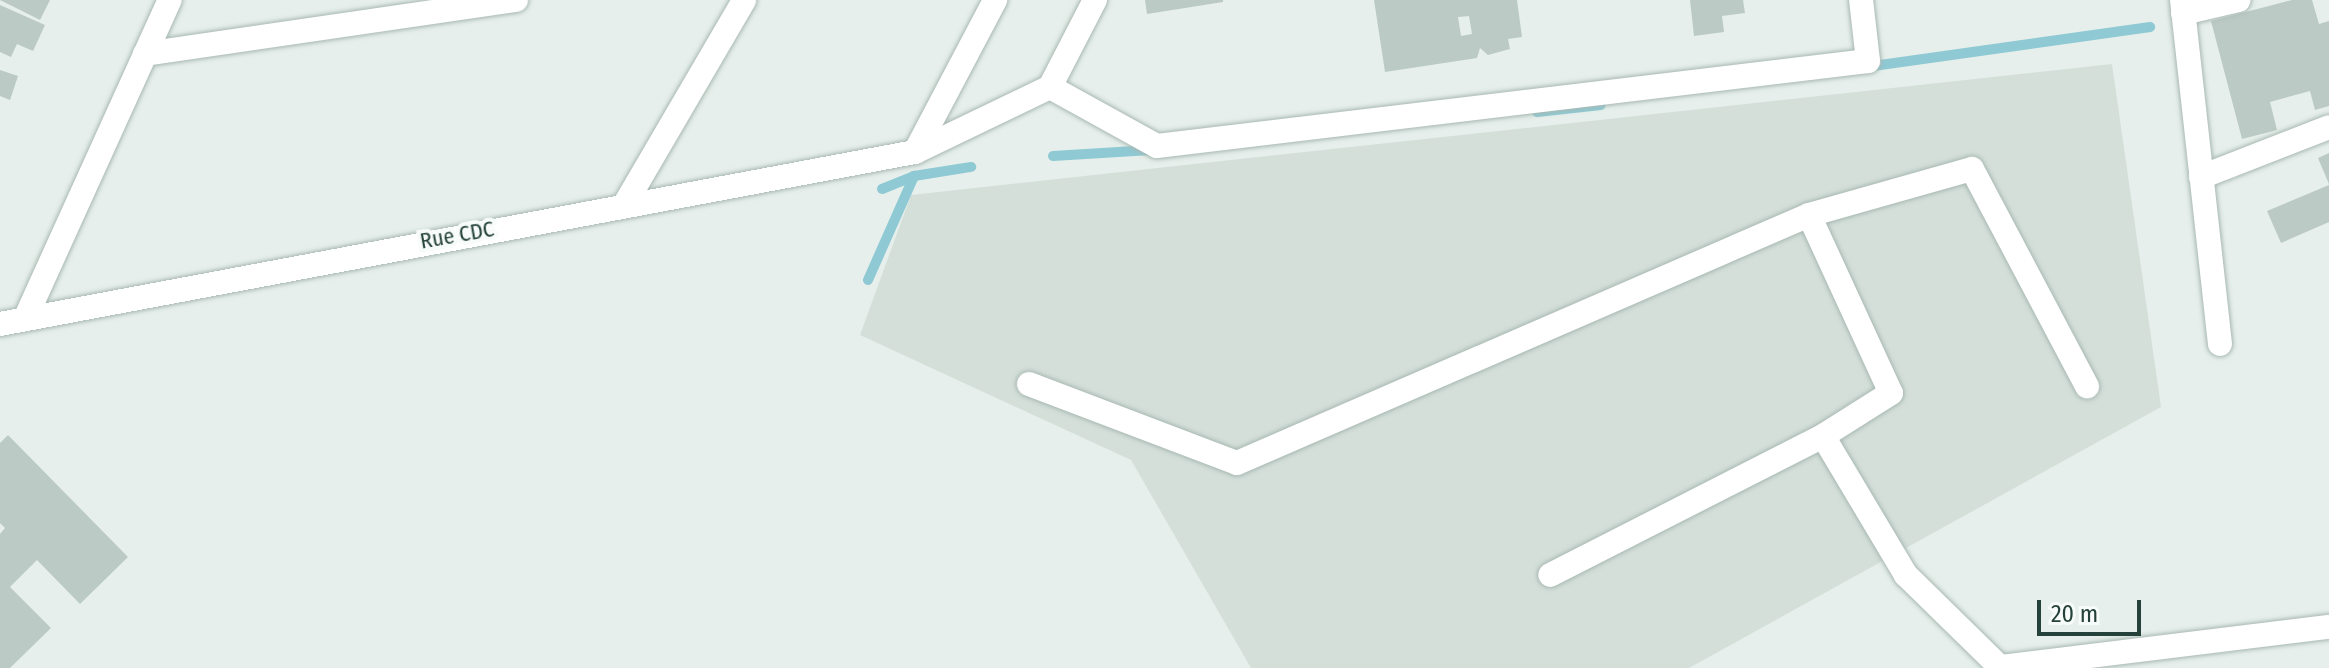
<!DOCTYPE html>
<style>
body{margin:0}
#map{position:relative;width:2329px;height:668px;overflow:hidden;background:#e6efeb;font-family:"Fira Sans Condensed",sans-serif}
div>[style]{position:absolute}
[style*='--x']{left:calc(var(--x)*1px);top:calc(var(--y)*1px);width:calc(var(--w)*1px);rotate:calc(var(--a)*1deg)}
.built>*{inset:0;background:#d4dfda}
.stream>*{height:10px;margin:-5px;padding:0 5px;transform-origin:5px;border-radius:5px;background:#8ec9d4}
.building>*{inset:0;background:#bbcac4}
.roads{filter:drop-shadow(0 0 2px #a8b8b2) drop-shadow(0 0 2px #a8b8b2)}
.minor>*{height:24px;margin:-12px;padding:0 12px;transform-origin:12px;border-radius:12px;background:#fff}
span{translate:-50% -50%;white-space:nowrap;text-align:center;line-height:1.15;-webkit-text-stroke:8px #f7fbf9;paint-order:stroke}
.street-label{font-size:22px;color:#24423a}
.scale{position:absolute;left:2037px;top:600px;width:104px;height:36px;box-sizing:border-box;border:4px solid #24423a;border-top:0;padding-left:10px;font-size:24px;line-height:28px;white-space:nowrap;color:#24423a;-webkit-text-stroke:6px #f7fbf9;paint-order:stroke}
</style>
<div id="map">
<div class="built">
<i style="clip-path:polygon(2112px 64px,2161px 407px,1689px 668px,1251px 668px,1131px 460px,860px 335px,911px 195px)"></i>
</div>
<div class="stream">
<i style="--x:1866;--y:67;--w:287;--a:-8"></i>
<i style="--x:1537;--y:112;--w:64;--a:-6.2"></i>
<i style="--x:1053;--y:156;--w:98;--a:-3.5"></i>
<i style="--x:882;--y:189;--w:35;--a:-22"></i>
<i style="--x:914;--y:176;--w:58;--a:-9"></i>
<i style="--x:868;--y:280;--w:114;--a:-66.1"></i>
</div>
<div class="building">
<i style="clip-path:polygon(0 0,50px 0,40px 20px)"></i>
<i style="clip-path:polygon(1145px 0,1223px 0,1223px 2px,1147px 14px)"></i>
<i style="clip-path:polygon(evenodd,1374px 0,1517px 0,1522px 37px,1508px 39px,1510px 49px,1488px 55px,1480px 48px,1477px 58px,1385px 72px,1374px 0,1469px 16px,1472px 34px,1461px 36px,1458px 17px,1469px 16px)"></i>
<i style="clip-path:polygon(1690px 0,1743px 0,1745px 13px,1722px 16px,1724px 32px,1694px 36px)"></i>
<i style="clip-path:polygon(2292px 0,2312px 0,2319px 24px,2329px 21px,2329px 106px,2315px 110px,2310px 91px,2270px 102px,2277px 130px,2242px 139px,2211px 21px)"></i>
<i style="clip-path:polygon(0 5px,45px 25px,33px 51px,17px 44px,11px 57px,0 52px)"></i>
<i style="clip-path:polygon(0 70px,18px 76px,10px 100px,0 96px)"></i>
<i style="clip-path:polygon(2329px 153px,2329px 184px,2318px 158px)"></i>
<i style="clip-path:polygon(2329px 185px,2329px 222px,2281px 243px,2267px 211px)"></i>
<i style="clip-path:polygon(8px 435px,128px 557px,80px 604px,37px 560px,10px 587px,51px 628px,10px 668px,0 668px,0 534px,5px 528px,0 523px,0 443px)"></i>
</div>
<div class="roads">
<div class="minor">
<i style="--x:2182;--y:0;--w:346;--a:83.7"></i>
<i style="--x:2183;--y:13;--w:57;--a:-13.1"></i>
<i style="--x:145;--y:54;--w:375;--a:-8.3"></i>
<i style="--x:1050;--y:87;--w:122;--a:28.9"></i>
<i style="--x:1157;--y:146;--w:716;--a:-6.82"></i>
<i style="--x:1868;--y:61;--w:61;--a:-96.5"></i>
<i style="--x:1050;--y:87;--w:98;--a:-62.7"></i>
<i style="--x:915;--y:152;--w:172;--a:-62.2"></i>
<i style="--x:2201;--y:177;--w:137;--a:-21.3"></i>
<i style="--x:625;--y:204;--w:236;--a:-59.7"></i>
<i style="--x:1809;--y:215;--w:169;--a:-15.8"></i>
<i style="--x:1972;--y:169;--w:246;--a:62.1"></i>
<i style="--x:25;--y:319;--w:350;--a:-65.6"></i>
<i style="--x:0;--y:324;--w:931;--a:-10.65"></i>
<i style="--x:915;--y:152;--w:150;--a:-25.7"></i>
<i style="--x:1029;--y:384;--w:222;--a:20.8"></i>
<i style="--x:1237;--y:463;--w:623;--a:-23.44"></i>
<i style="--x:1809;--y:215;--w:196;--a:65.3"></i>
<i style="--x:1891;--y:393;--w:80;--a:147.7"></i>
<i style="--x:1823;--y:436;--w:306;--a:153"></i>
<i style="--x:1823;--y:436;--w:162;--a:59.2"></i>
<i style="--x:1906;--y:575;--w:133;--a:44.4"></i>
<i style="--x:2001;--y:667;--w:330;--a:-7"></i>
</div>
</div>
<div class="street-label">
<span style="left:457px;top:235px;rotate:-10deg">Rue CDC</span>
</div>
<div class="scale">20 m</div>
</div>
